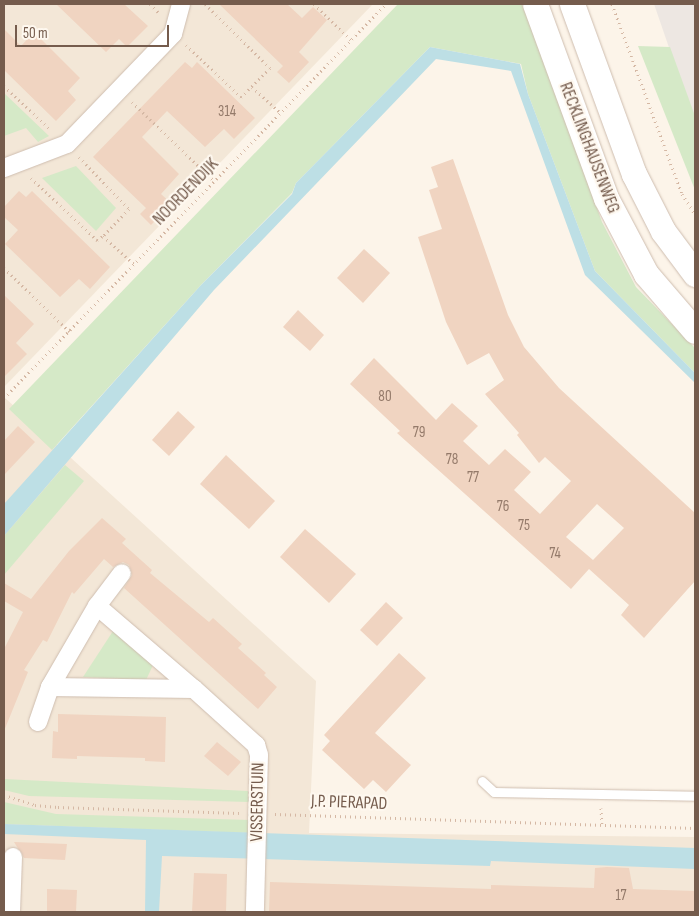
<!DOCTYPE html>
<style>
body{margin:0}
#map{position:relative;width:699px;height:916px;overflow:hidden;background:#fcf4e9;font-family:"Sofia Sans Condensed",sans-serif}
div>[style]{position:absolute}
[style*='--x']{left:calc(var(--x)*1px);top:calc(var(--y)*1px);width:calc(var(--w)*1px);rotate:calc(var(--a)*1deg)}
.residential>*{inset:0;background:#f3e7d7}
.industrial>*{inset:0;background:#ede7e2}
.green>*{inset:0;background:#d5e9c7}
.water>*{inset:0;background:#bddfe5}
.building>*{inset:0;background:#f0d4c1}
.path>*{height:3px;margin-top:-1.5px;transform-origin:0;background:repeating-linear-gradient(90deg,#d5b8a4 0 1px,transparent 0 5px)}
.roads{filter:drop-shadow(0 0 1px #cebdaf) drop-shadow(0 0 1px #cebdaf)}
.lane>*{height:9px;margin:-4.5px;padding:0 4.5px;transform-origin:4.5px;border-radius:4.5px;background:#fff}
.street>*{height:18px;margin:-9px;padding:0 9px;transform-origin:9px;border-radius:9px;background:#fff}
.secondary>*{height:25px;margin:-12.5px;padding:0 12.5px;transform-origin:12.5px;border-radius:12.5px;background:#fff}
span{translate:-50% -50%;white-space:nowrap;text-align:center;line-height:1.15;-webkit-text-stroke:4.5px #fef8ef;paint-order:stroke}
.number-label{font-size:15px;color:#947a6a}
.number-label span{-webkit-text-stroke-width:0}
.street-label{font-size:18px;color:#755c4d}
.frame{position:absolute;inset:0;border:5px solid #755c4d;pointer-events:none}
.scale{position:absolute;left:15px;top:25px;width:154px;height:22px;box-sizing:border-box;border:2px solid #755c4d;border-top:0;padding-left:6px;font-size:15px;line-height:18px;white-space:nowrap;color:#755c4d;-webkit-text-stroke:4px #fef8ef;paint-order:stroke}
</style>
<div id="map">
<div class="residential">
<i style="clip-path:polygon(4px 4px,373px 4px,4px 387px)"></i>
<i style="clip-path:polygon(4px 397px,316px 681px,309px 833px,695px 837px,695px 912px,4px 912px)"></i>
</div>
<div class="industrial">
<i style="clip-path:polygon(654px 4px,695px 4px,695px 123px)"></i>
</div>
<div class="green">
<i style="clip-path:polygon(398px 4px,523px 4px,602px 222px,636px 287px,695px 348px,695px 373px,595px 271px,528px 94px,521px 64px,430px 47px,296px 183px,292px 193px,201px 285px,52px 450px,9px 409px)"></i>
<i style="clip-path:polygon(638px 46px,670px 47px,695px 116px,695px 190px)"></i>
<i style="clip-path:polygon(4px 93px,49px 136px,38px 142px,26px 128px,4px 136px)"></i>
<i style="clip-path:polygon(76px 166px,116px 208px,96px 231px,42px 178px)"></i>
<i style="clip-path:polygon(65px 465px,84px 481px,4px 575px,4px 536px)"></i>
<i style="clip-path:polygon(115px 628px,154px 663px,146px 680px,83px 677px)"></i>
<i style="clip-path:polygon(4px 779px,248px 791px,249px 802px,29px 796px,4px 790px)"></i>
<i style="clip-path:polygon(4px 802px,56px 814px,250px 820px,249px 833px,4px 824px)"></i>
</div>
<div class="water">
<i style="clip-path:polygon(430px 47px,520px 64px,528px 94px,595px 271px,695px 373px,695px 383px,585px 275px,511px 71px,436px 59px,214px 290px,4px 536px,4px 504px,201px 285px,292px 194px,296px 183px)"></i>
<i style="clip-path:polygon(4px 824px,695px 848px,695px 869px,491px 861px,490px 866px,162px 856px,159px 912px,145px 912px,146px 840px,4px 834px)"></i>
</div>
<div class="building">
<i style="clip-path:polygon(56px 4px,124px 4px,148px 26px,127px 47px,119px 39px,106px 52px)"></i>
<i style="clip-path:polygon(219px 4px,287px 4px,302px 18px,313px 7px,327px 20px,299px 52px,309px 62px,289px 83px,277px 72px,283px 66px)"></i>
<i style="clip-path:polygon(4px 29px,21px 46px,34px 32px,80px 78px,68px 91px,76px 100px,56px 121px,4px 70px)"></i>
<i style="clip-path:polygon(185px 62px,192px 68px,197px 62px,255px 118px,234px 139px,224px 129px,205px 147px,167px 111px,142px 137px,179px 174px,161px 194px,172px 204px,151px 225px,140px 214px,146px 208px,93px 157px)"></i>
<i style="clip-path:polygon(evenodd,453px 159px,508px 315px,524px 347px,559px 388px,695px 513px,695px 581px,644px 638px,621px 615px,629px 605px,589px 569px,571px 589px,397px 433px,400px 431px,350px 384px,374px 358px,436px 420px,452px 403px,478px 426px,463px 441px,489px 465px,505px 449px,531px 472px,514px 490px,540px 514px,571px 481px,545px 457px,539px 463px,517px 435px,519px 433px,485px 394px,504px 380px,489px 353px,467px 365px,446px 322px,418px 237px,442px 229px,429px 190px,438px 187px,431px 167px,453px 159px,597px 504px,624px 528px,593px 560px,566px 537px,597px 504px)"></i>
<i style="clip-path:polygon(19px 191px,26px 197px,32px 191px,110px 267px,90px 289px,79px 279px,60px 297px,5px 244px,18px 230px,4px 217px,4px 207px)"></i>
<i style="clip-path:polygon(364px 249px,390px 273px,363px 303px,337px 278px)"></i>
<i style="clip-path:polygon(4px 295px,34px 324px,16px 343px,27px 354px,4px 377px)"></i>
<i style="clip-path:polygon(298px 310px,324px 335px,310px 351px,283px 327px)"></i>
<i style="clip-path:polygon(178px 411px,195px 427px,169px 456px,152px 440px)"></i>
<i style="clip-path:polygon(18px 426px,35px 442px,4px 475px,4px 441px)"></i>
<i style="clip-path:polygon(226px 455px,275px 501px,249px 529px,200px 484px)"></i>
<i style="clip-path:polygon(102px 518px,126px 539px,122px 543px,152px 570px,150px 573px,209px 622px,213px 618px,242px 644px,238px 648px,266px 673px,264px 675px,277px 687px,258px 709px,124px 588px,132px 575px,129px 565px,123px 562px,113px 567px,104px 559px,74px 594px,72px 592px,47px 642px,43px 640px,24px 670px,28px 672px,4px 731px,4px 649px,23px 612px,4px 601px,4px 583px,31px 599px,69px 551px)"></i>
<i style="clip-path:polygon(305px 529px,356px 574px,329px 603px,280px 557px)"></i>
<i style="clip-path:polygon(386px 602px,403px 618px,377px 646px,360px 630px)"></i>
<i style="clip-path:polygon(399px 653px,426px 678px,375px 733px,411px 765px,386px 792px,373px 780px,364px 789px,322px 750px,330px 741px,324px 735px)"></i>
<i style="clip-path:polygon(58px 714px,166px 717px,165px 762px,145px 761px,145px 758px,77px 756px,77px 759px,52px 758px,53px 731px,58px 732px)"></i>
<i style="clip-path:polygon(217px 742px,241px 762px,228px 776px,204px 756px)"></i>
<i style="clip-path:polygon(14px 842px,67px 844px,65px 860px,24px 858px)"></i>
<i style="clip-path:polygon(607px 867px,629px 868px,633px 889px,695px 891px,695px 912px,269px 912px,270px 882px,491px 889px,491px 885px,594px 888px,595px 868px)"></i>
<i style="clip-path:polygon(194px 873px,227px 874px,226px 912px,192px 912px)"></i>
<i style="clip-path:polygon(47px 889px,77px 890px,76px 912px,47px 912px)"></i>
</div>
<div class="path">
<i style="--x:150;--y:4;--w:14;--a:45"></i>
<i style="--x:314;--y:4;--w:52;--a:44.2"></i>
<i style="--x:612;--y:4;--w:202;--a:69.8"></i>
<i style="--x:682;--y:194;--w:24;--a:57"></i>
<i style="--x:186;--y:45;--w:76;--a:43.4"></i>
<i style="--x:241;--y:97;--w:41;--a:-45"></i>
<i style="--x:270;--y:68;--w:91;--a:-135.4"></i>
<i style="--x:4;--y:86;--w:64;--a:43.1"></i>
<i style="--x:252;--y:87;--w:39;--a:42"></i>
<i style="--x:132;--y:102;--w:114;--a:43.9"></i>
<i style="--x:79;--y:157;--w:72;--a:46.1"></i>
<i style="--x:129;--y:209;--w:37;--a:134"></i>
<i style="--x:31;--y:178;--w:91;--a:43.2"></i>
<i style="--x:97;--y:240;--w:7;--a:-34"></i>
<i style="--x:103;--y:236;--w:43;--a:42.2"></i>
<i style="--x:4;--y:268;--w:91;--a:44.1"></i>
<i style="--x:4;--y:398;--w:549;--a:-45.89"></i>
<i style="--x:4;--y:795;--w:33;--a:18"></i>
<i style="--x:35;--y:805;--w:23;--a:5"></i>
<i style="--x:58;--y:807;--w:181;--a:1.9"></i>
<i style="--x:601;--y:808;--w:17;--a:87"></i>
<i style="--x:275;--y:814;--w:420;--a:1.9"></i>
</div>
<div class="roads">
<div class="lane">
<i style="--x:482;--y:781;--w:16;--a:43"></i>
<i style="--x:494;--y:792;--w:201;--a:1.1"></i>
</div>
<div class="street">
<i style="--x:4;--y:168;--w:67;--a:-20.9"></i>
<i style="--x:67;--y:144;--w:153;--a:-46.1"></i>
<i style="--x:173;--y:34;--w:31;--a:-75"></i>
<i style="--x:97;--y:606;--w:41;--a:-52.9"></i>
<i style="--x:50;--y:687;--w:144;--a:0.8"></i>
<i style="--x:194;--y:689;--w:84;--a:42.1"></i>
<i style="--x:256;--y:745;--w:10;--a:73"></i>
<i style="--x:259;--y:755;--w:157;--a:91.5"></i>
<i style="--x:38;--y:722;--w:37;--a:-71"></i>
<i style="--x:50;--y:687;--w:94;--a:-59.9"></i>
<i style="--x:97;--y:606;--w:128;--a:40.6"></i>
<i style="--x:11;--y:912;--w:55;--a:-87.9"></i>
</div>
<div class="secondary">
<i style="--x:535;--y:4;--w:207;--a:69.9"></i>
<i style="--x:606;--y:198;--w:86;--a:62.2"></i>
<i style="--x:646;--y:274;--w:75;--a:49.3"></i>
<i style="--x:572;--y:4;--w:181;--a:70"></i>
<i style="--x:634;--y:174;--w:64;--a:63"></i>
<i style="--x:663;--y:231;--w:54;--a:53.3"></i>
</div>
</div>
<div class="number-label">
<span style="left:227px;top:112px">314</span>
<span style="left:385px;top:397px">80</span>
<span style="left:419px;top:433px">79</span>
<span style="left:452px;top:460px">78</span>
<span style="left:473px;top:478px">77</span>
<span style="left:503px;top:507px">76</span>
<span style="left:524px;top:526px">75</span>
<span style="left:555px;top:554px">74</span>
<span style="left:621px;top:896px">17</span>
</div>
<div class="street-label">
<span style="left:589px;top:148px;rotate:69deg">RECKLINGHAUSENWEG</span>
<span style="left:186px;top:192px;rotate:-46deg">NOORDENDIJK</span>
<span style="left:258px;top:802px;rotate:-89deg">VISSERSTUIN</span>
<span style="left:349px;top:803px;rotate:2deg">J.P. PIERAPAD</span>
</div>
<div class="frame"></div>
<div class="scale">50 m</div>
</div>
